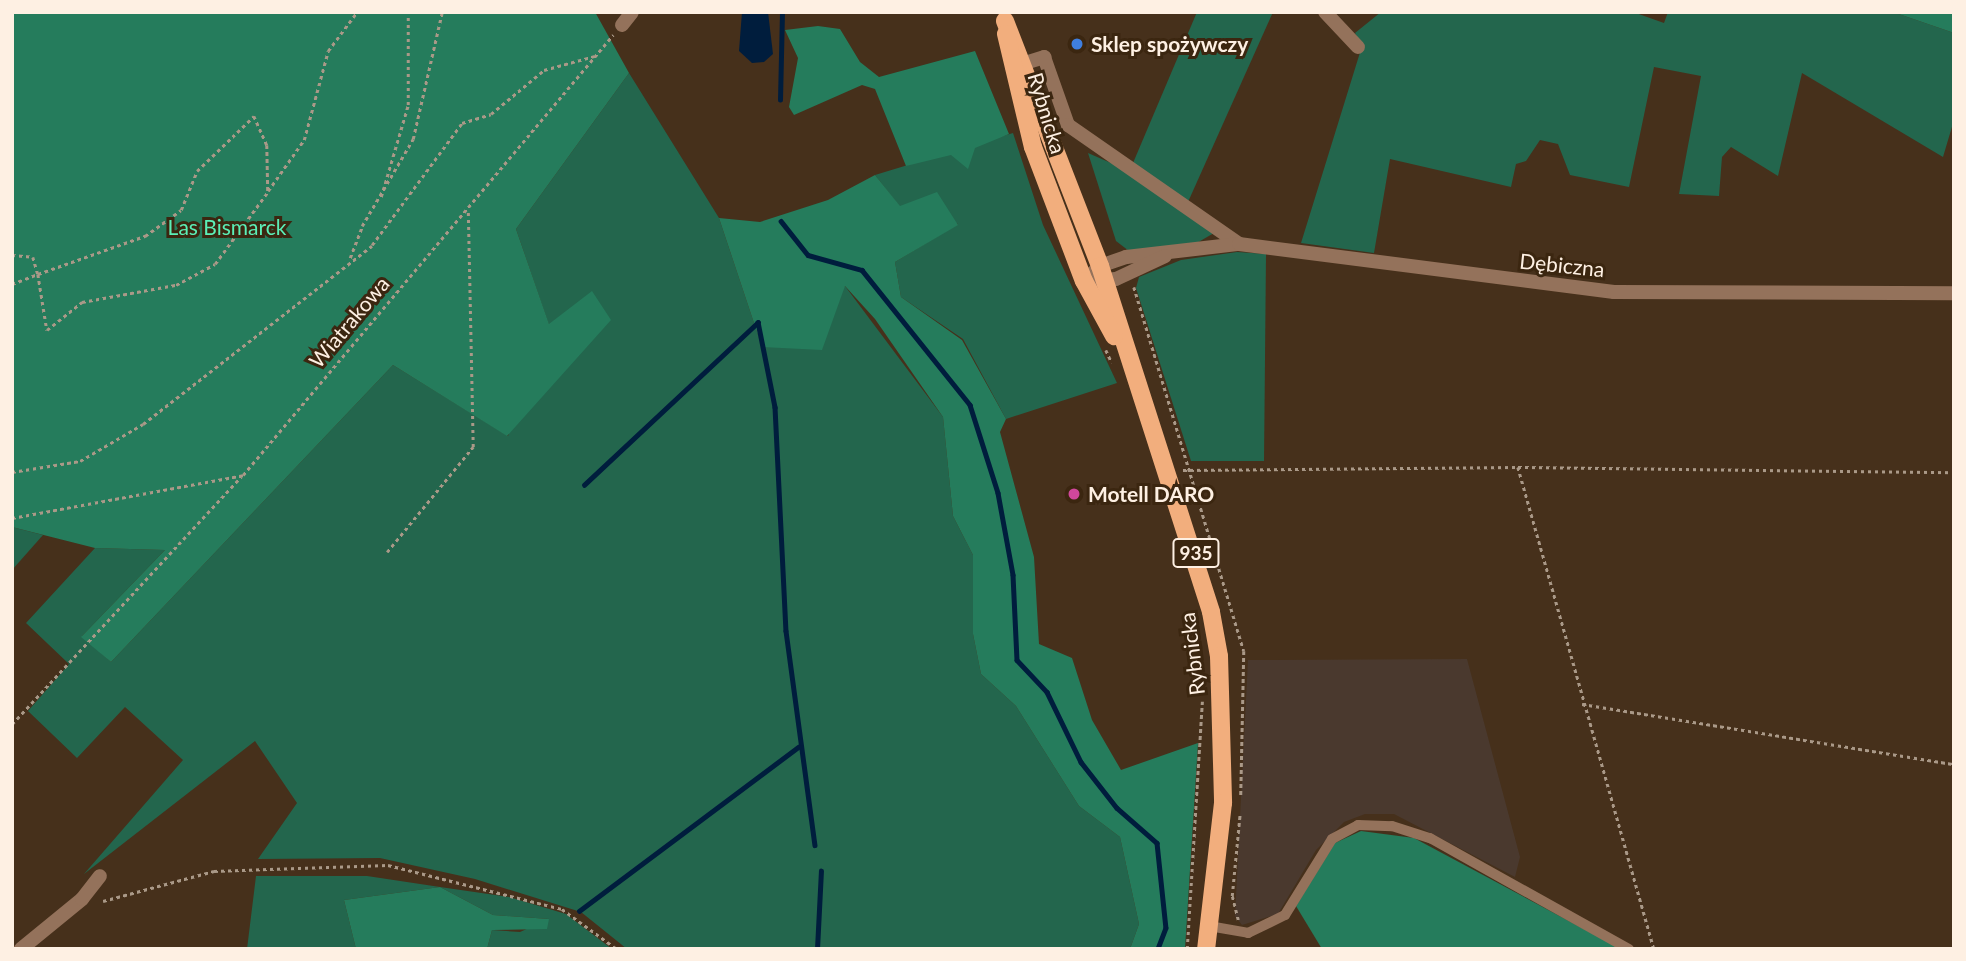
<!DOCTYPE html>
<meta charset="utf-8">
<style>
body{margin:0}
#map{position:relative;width:1966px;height:961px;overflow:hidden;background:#46301b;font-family:Lato,sans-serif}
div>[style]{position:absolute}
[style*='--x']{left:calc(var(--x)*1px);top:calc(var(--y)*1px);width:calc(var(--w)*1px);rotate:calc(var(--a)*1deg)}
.industrial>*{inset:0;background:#4a392e}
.green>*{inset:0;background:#23664d}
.forest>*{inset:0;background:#257c5c}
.water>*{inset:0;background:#001d3d}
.stream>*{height:4.5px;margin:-2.25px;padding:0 2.25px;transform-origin:2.25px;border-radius:2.25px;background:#001d3d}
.path>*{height:2.5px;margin-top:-1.25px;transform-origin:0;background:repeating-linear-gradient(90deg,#a98 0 3.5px,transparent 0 7px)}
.service>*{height:10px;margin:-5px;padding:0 5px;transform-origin:5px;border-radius:5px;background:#94725b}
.minor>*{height:14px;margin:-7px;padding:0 7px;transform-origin:7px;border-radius:7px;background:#94725b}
.tertiary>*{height:14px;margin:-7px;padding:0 7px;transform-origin:7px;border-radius:7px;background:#94725b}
.primary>*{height:18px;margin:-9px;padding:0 9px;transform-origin:9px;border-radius:9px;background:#f2ae7d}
.dots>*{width:19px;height:19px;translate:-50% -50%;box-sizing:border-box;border:4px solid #3b2610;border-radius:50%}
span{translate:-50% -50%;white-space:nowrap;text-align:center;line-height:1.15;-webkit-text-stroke:6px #3b2610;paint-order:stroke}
.shield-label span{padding:2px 5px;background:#3b2610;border:2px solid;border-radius:5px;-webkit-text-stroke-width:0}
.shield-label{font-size:19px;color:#fef0e3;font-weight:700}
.poi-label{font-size:21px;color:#fef0e3;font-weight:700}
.left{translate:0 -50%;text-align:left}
.street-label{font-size:21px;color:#fef0e3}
.park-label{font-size:21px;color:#5befb7}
.frame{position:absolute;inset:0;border:14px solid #fef0e3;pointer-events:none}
</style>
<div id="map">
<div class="industrial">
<i style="clip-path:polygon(1467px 659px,1520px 857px,1515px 877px,1394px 814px,1365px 814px,1344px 822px,1316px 850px,1278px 914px,1242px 925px,1235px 916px,1248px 660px)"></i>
</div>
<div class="green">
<i style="clip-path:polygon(1197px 12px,1273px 12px,1188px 202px,1133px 163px)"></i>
<i style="clip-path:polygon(1381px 12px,1633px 12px,1664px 23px,1668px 12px,1893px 12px,1954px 33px,1954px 120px,1943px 157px,1802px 73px,1778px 176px,1731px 147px,1722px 157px,1719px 196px,1679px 194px,1701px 76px,1654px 67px,1629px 187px,1570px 175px,1558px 144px,1540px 140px,1526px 161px,1516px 164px,1511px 187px,1390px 159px,1374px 253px,1301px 243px,1362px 46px,1355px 33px)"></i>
<i style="clip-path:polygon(629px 73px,719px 218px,762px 347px,845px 286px,943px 417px,953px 516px,973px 555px,973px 634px,981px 674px,1016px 706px,1079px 806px,1120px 837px,1139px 924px,1130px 949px,627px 949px,581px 912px,475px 879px,380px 858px,258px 859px,297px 803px,255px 741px,84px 874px,183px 760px,125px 707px,77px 758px,28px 711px,69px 664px,26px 623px,95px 548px,165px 550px,82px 636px,111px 662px,393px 365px,508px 436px,549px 325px,516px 229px)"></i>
<i style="clip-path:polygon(1013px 133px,1043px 225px,1117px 383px,1006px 419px,963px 339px,901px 297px,895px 262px,958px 224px,900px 207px,875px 175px)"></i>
<i style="clip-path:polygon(1088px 153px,1127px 170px,1214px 233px,1195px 244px,1129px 251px,1116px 241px)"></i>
<i style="clip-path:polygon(1237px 252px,1266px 254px,1264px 461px,1191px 461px,1136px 288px,1139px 277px,1181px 260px)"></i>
<i style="clip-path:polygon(12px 527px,43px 535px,12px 570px)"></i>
<i style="clip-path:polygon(256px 876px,367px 876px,440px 887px,509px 897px,566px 914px,612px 949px,487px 949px,492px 930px,520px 932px,549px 919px,493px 915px,440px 887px,344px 900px,356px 949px,247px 949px)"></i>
</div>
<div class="forest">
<i style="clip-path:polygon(12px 12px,595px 12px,629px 73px,516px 229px,549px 324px,592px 291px,611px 320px,507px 436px,393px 365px,111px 662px,81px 637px,165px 550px,95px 548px,12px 527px)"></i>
<i style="clip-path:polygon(1893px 12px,1954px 12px,1954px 33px)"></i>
<i style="clip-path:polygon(818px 26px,840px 29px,860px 62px,879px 77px,975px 51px,1009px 134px,975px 148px,968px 169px,951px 155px,906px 166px,875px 89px,862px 85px,794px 115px,789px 107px,798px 58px,785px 30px)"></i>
<i style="clip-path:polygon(875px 175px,900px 206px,937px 192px,958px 225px,895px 262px,901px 297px,962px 340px,1006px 419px,1000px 432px,1034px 557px,1039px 644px,1072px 658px,1092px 720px,1121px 770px,1198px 743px,1185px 949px,1130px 949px,1139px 924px,1120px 837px,1079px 806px,1016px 706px,981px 674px,973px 634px,973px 555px,953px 516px,943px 417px,875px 319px,845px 286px,822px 350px,762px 347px,719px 218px,760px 222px,828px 200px)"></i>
<i style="clip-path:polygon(1361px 831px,1414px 838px,1621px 949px,1322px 949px,1296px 906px,1335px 843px)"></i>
<i style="clip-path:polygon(440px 887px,493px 915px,549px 919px,547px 929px,492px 930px,487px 949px,356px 949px,344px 900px)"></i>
</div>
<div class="water">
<i style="clip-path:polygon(742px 12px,768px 12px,773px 54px,764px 62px,752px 63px,739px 51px)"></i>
</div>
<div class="stream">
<i style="--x:780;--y:100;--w:88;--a:-88.7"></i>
<i style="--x:781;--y:221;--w:43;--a:51.5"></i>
<i style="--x:808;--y:255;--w:56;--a:15.5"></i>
<i style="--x:862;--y:270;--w:173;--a:51.3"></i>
<i style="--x:970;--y:405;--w:92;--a:72.3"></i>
<i style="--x:998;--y:493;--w:83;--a:79.6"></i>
<i style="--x:1013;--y:575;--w:85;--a:87.3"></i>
<i style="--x:1017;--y:660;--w:44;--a:46.8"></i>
<i style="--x:1047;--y:692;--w:78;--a:64.1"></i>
<i style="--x:1081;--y:762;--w:58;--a:52"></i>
<i style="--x:1117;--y:808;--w:53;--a:41.2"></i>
<i style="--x:1157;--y:843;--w:85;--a:84"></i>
<i style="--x:1166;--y:928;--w:22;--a:111"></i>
<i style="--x:584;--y:485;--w:238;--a:-43.1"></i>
<i style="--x:758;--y:322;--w:87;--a:78.7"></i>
<i style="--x:775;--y:407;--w:224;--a:87.2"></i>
<i style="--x:786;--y:631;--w:216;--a:82.3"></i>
<i style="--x:579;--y:911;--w:274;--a:-36.8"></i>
<i style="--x:817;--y:949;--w:78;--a:-87.1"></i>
</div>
<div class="path">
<i style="--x:381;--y:197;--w:96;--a:-73.6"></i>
<i style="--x:408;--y:105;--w:93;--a:-90"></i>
<i style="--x:372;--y:245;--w:152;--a:-53.6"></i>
<i style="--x:462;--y:123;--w:30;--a:-17"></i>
<i style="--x:491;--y:114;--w:69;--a:-39.7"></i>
<i style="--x:544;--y:70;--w:53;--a:-15.4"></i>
<i style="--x:12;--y:255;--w:21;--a:5"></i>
<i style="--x:33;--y:257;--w:18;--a:74"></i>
<i style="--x:38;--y:274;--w:114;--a:-19.6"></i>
<i style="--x:145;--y:236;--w:44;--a:-35.8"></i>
<i style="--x:181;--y:210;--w:42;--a:-67.7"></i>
<i style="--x:197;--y:171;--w:79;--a:-44"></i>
<i style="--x:254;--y:116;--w:32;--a:66"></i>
<i style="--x:267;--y:145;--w:46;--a:88.8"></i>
<i style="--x:268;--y:191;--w:62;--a:-54.8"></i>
<i style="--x:304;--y:140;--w:92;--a:-74.9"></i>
<i style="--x:328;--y:51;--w:49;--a:-53.4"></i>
<i style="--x:350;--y:258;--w:34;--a:-69"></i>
<i style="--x:362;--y:226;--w:101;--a:-59.6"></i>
<i style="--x:413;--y:139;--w:130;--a:-77.1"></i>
<i style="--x:12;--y:284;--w:28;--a:-21"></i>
<i style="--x:38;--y:274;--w:57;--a:80.9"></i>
<i style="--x:47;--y:330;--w:45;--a:-38.7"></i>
<i style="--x:82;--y:302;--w:96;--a:-10.3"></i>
<i style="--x:176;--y:285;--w:44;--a:-28.3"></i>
<i style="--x:215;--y:264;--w:88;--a:-53.8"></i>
<i style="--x:1134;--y:287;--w:380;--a:73.2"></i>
<i style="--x:1244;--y:651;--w:145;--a:91.2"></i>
<i style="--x:1106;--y:350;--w:14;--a:65"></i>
<i style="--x:1518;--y:467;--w:436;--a:0.7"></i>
<i style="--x:1183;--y:470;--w:335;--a:-0.5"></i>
<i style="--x:1518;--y:467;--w:501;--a:74.24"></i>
<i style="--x:12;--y:472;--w:69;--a:-9.2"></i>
<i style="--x:80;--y:461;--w:73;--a:-30.4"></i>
<i style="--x:143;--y:424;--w:290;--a:-37.9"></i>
<i style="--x:12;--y:518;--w:235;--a:-10.5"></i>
<i style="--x:243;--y:475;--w:575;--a:-49.94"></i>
<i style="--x:387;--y:552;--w:136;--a:-50.7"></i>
<i style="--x:473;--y:447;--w:237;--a:-91.2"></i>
<i style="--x:1582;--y:704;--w:377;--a:9.2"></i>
<i style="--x:12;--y:724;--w:337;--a:-47.2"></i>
<i style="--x:103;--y:901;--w:115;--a:-15.1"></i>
<i style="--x:214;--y:871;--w:174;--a:-2"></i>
<i style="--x:388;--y:865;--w:179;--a:14.2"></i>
<i style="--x:562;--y:909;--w:68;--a:36"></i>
<i style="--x:1238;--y:920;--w:25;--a:-104"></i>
<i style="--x:1232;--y:896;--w:83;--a:-84.5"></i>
<i style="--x:1187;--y:949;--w:248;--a:-86.5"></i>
</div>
<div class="service">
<i style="--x:1209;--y:926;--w:40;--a:10"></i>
<i style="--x:1248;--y:933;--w:41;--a:-25.9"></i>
<i style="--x:1285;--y:915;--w:89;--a:-58.3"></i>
<i style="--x:1332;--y:839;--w:30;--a:-28"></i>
<i style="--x:1358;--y:825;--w:34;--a:2"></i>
<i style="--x:1392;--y:826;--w:40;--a:18"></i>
<i style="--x:1430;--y:838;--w:228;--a:29.2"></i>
</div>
<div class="minor">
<i style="--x:1325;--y:12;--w:48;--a:46.7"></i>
<i style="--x:622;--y:25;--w:16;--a:-52"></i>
<i style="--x:1012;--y:67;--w:34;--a:-17"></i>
<i style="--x:1044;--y:57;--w:72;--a:70.6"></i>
<i style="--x:1068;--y:125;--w:208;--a:34.8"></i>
<i style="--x:21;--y:949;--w:79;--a:-39.3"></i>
<i style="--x:82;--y:899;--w:29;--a:-52"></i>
</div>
<div class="tertiary">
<i style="--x:1084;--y:281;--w:22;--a:-43"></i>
<i style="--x:1100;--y:266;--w:28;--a:-19"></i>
<i style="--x:1126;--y:257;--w:114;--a:-6.6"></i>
<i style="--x:1239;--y:244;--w:378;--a:7.3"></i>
<i style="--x:1614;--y:292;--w:340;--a:0.2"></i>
<i style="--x:1096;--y:281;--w:20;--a:-6"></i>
<i style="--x:1116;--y:279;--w:54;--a:-25.1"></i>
</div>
<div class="primary">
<i style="--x:1005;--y:21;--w:263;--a:68.8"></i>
<i style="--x:1100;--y:266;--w:363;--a:72.2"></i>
<i style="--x:1211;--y:612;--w:45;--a:79.7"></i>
<i style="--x:1219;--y:656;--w:147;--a:88.4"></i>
<i style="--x:1223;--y:803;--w:147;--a:96.6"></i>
<i style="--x:1006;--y:34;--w:116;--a:76.6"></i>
<i style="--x:1033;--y:147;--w:143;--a:69.2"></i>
<i style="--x:1084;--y:281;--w:63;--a:61.4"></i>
</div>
<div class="dots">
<i style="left:1077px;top:44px;background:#3f7fe0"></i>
<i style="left:1074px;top:494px;background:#d1479c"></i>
</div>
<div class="shield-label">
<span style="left:1196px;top:553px">935</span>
</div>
<div class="poi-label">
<span class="left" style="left:1091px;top:44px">Sklep spożywczy</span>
<span class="left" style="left:1088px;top:494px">Motell DARO</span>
</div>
<div class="street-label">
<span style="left:1047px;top:113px;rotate:73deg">Rybnicka</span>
<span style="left:1562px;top:265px;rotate:6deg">Dębiczna</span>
<span style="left:349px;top:322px;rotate:-50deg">Wiatrakowa</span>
<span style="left:1192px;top:654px;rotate:-97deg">Rybnicka</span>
</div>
<div class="park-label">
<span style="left:227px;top:227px">Las Bismarck</span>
</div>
<div class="frame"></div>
</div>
